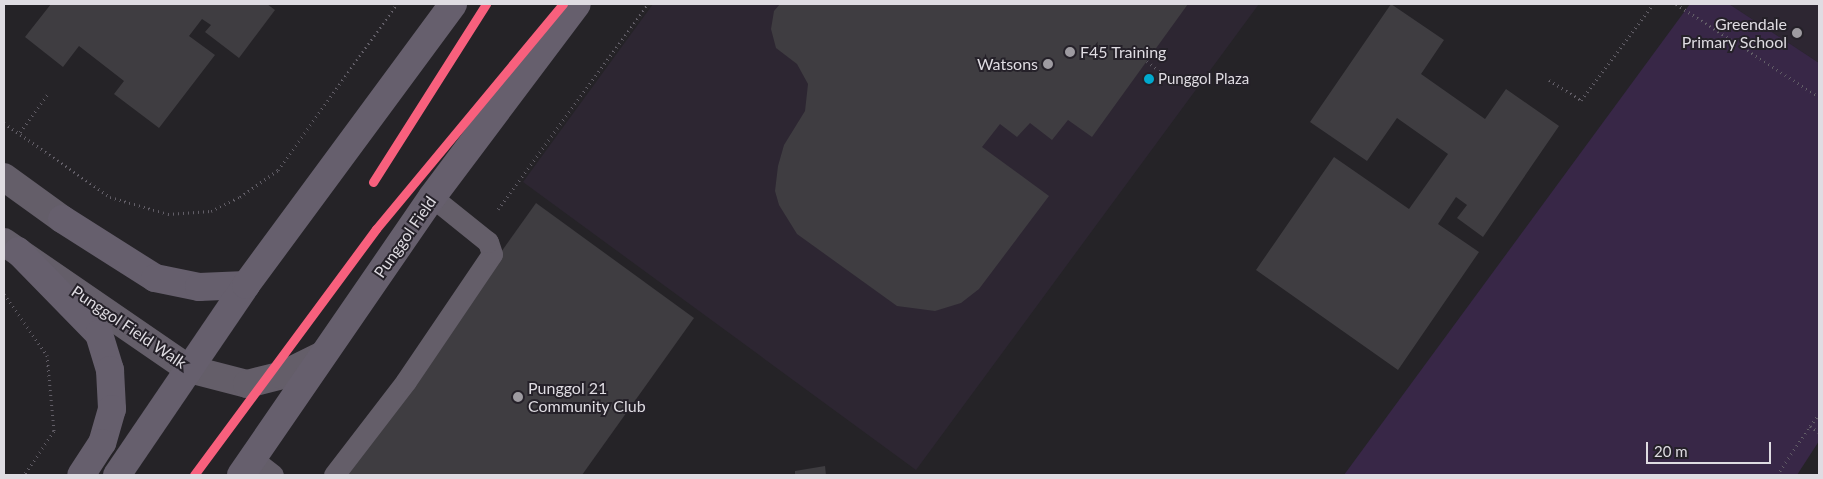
<!DOCTYPE html>
<style>
body{margin:0}
#map{position:relative;width:1823px;height:479px;overflow:hidden;background:#252327;font-family:Lato,sans-serif}
div>[style]{position:absolute}
[style*='--x']{left:calc(var(--x)*1px);top:calc(var(--y)*1px);width:calc(var(--w)*1px);rotate:calc(var(--a)*1deg)}
.built>*{inset:0;background:#2d2632}
.green>*{inset:0;background:#382747}
.building>*{inset:0;background:#3f3d41}
.path>*{height:3px;margin-top:-1.5px;transform-origin:0;background:repeating-linear-gradient(90deg,#625e67 0 1px,transparent 0 5px)}
.lane>*{height:21px;margin:-10.5px;padding:0 10.5px;transform-origin:10.5px;border-radius:10.5px;background:#645e69}
.street>*{height:28px;margin:-14px;padding:0 14px;transform-origin:14px;border-radius:14px;background:#645e69}
.secondary>*{height:28px;margin:-14px;padding:0 14px;transform-origin:14px;border-radius:14px;background:#665f6d}
.metro-1>*{height:9px;margin:-4.5px;padding:0 4.5px;transform-origin:4.5px;border-radius:4.5px;background:#f8607d}
.dots>*{width:14px;height:14px;translate:-50% -50%;box-sizing:border-box;border:2px solid #252129;border-radius:50%}
span{translate:-50% -50%;white-space:nowrap;text-align:center;line-height:1.15;-webkit-text-stroke:4px #252129;paint-order:stroke}
.bus-label{font-size:15px;color:#dfdce2}
.left{translate:0 -50%;text-align:left}
.poi-label{font-size:16px;color:#dfdce2}
.right{translate:-100% -50%;text-align:right}
.street-label{font-size:16px;color:#dfdce2}
.frame{position:absolute;inset:0;border:5px solid #dfdce2;pointer-events:none}
.scale{position:absolute;left:1646px;top:442px;width:125px;height:22px;box-sizing:border-box;border:2px solid #dfdce2;border-top:0;padding-left:6px;font-size:15px;line-height:18px;white-space:nowrap;color:#dfdce2;-webkit-text-stroke:4px #252129;paint-order:stroke}
</style>
<div id="map">
<div class="built">
<i style="clip-path:polygon(653px 4px,1259px 4px,916px 470px,523px 182px)"></i>
<i style="clip-path:polygon(1729px 4px,1819px 4px,1819px 63px)"></i>
</div>
<div class="green">
<i style="clip-path:polygon(1690px 4px,1729px 4px,1819px 63px,1819px 441px,1797px 475px,1344px 475px)"></i>
</div>
<div class="building">
<i style="clip-path:polygon(51px 4px,267px 4px,275px 10px,239px 58px,205px 32px,211px 25px,202px 19px,189px 36px,215px 55px,159px 128px,114px 94px,124px 81px,79px 46px,63px 67px,25px 37px)"></i>
<i style="clip-path:polygon(780px 4px,1188px 4px,1092px 137px,1068px 120px,1052px 140px,1030px 123px,1017px 137px,1000px 124px,982px 147px,1049px 196px,979px 289px,961px 303px,935px 311px,897px 306px,797px 234px,779px 205px,775px 191px,778px 166px,784px 145px,805px 111px,808px 84px,797px 64px,776px 48px,771px 29px,774px 11px)"></i>
<i style="clip-path:polygon(1391px 4px,1444px 40px,1421px 74px,1485px 119px,1506px 89px,1559px 126px,1483px 237px,1457px 218px,1467px 205px,1456px 197px,1438px 224px,1479px 252px,1398px 370px,1256px 270px,1334px 157px,1409px 209px,1448px 154px,1397px 118px,1367px 161px,1310px 122px)"></i>
<i style="clip-path:polygon(536px 203px,694px 318px,582px 475px,342px 475px)"></i>
<i style="clip-path:polygon(825px 466px,826px 475px,795px 475px,795px 471px)"></i>
</div>
<div class="path">
<i style="--x:1676;--y:4;--w:171;--a:33"></i>
<i style="--x:1147;--y:61;--w:34;--a:38"></i>
<i style="--x:1549;--y:80;--w:38;--a:32"></i>
<i style="--x:1581;--y:100;--w:120;--a:-53.1"></i>
<i style="--x:4;--y:123;--w:129;--a:34.9"></i>
<i style="--x:110;--y:197;--w:60;--a:16.3"></i>
<i style="--x:168;--y:214;--w:43;--a:-4"></i>
<i style="--x:211;--y:211;--w:32;--a:-26"></i>
<i style="--x:240;--y:197;--w:47;--a:-35.4"></i>
<i style="--x:278;--y:170;--w:204;--a:-54.4"></i>
<i style="--x:20;--y:132;--w:49;--a:-54.1"></i>
<i style="--x:498;--y:209;--w:254;--a:-53.8"></i>
<i style="--x:4;--y:294;--w:75;--a:54.8"></i>
<i style="--x:47;--y:355;--w:76;--a:84.7"></i>
<i style="--x:54;--y:431;--w:53;--a:124.3"></i>
<i style="--x:1810;--y:426;--w:15;--a:-53"></i>
<i style="--x:1777;--y:475;--w:59;--a:-56"></i>
<i style="--x:1810;--y:426;--w:11;--a:34"></i>
</div>
<div class="lane">
<i style="--x:254;--y:460;--w:24;--a:38"></i>
<i style="--x:334;--y:475;--w:118;--a:-52.5"></i>
<i style="--x:406;--y:381;--w:153;--a:-55.9"></i>
<i style="--x:492;--y:254;--w:13;--a:-108"></i>
<i style="--x:488;--y:242;--w:72;--a:-141.2"></i>
</div>
<div class="street">
<i style="--x:4;--y:177;--w:72;--a:35.9"></i>
<i style="--x:4;--y:242;--w:224;--a:34.5"></i>
<i style="--x:189;--y:369;--w:60;--a:14.5"></i>
<i style="--x:247;--y:384;--w:36;--a:-14"></i>
<i style="--x:282;--y:375;--w:43;--a:-26"></i>
</div>
<div class="secondary">
<i style="--x:62;--y:219;--w:110;--a:32.4"></i>
<i style="--x:155;--y:278;--w:45;--a:11.6"></i>
<i style="--x:199;--y:287;--w:47;--a:-2.4"></i>
<i style="--x:18;--y:251;--w:116;--a:45.7"></i>
<i style="--x:99;--y:334;--w:38;--a:73"></i>
<i style="--x:110;--y:370;--w:39;--a:87"></i>
<i style="--x:112;--y:409;--w:35;--a:106"></i>
<i style="--x:102;--y:443;--w:38;--a:123"></i>
<i style="--x:117;--y:475;--w:230;--a:-55.8"></i>
<i style="--x:246;--y:285;--w:349;--a:-53.6"></i>
<i style="--x:241;--y:475;--w:337;--a:-55.5"></i>
<i style="--x:432;--y:197;--w:241;--a:-53.1"></i>
</div>
<div class="metro-1">
<i style="--x:373;--y:182;--w:211;--a:-57.6"></i>
<i style="--x:194;--y:475;--w:306;--a:-53.5"></i>
<i style="--x:376;--y:229;--w:293;--a:-50.3"></i>
</div>
<div class="dots">
<i style="left:1797px;top:33px;background:#9e9ba1"></i>
<i style="left:1070px;top:52px;background:#9e9ba1"></i>
<i style="left:1048px;top:64px;background:#9e9ba1"></i>
<i style="left:1149px;top:79px;background:#00a9ce"></i>
<i style="left:518px;top:397px;background:#9e9ba1"></i>
</div>
<div class="bus-label">
<span class="left" style="left:1158px;top:79px">Punggol Plaza</span>
</div>
<div class="poi-label">
<span class="right" style="left:1787px;top:33px">Greendale<br>Primary School</span>
<span class="left" style="left:1080px;top:52px">F45 Training</span>
<span class="right" style="left:1038px;top:64px">Watsons</span>
<span class="left" style="left:528px;top:397px">Punggol 21<br>Community Club</span>
</div>
<div class="street-label">
<span style="left:405px;top:237px;rotate:-55deg">Punggol Field</span>
<span style="left:129px;top:327px;rotate:34deg">Punggol Field Walk</span>
</div>
<div class="frame"></div>
<div class="scale">20 m</div>
</div>
